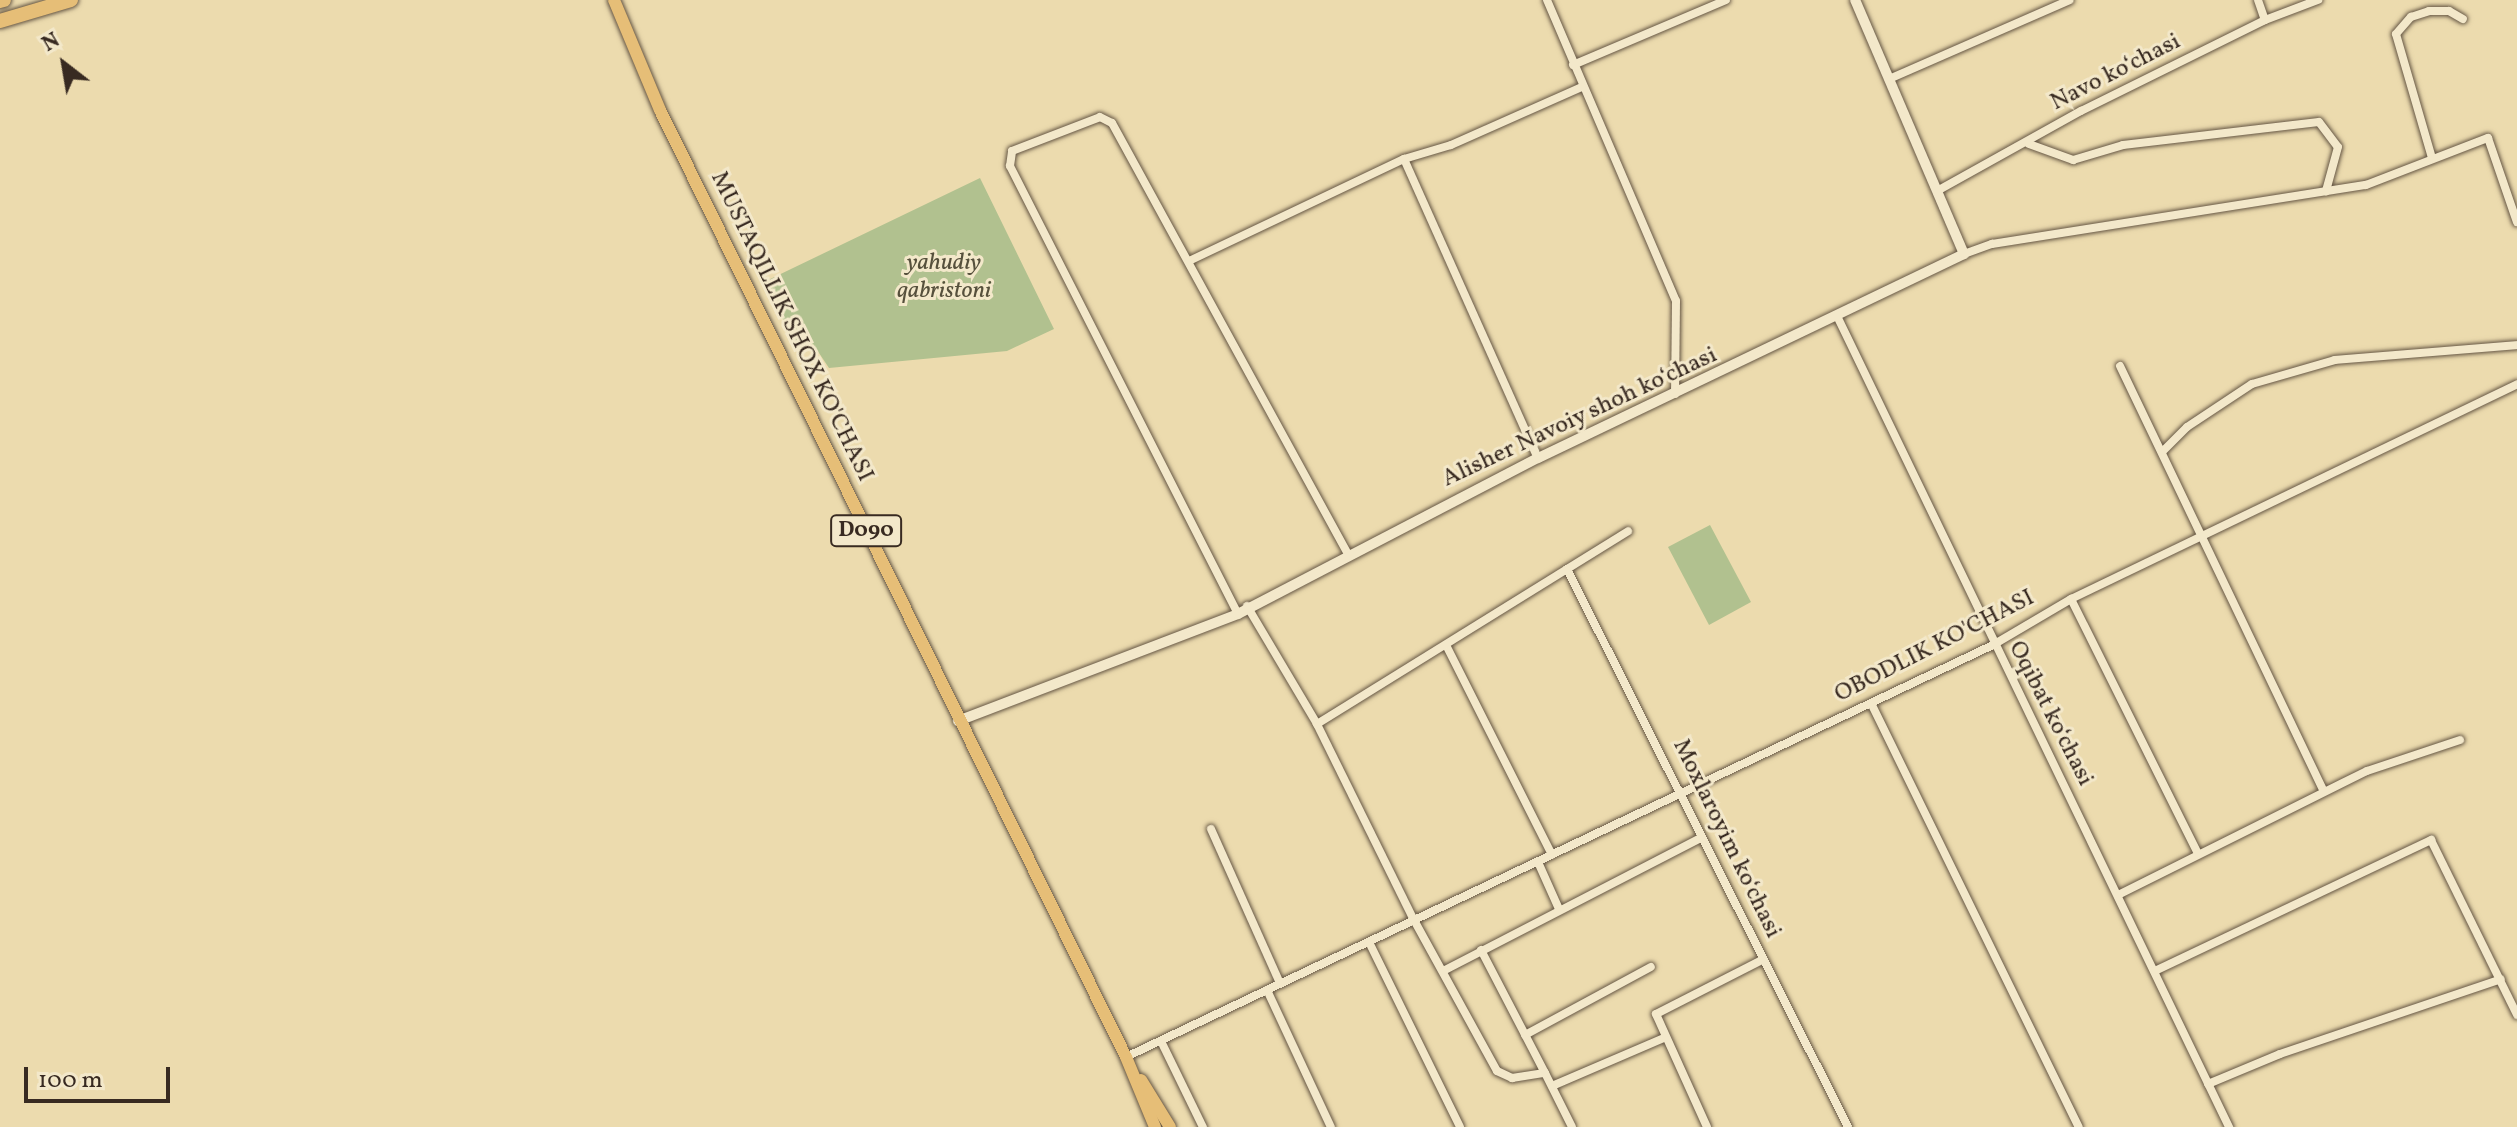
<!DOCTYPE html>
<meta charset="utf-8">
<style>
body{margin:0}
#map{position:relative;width:2517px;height:1127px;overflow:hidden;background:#ecdbae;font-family:Vollkorn,serif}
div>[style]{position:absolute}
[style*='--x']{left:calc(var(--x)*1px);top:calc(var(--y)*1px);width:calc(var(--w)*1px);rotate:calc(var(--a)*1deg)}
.green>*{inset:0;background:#b1c18f}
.roads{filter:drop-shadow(0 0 2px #655644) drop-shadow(0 0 2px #655644)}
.minor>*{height:8px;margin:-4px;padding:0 4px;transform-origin:4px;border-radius:4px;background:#f3e8ca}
.tertiary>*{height:10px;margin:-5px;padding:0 5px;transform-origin:5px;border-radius:5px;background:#f3e8ca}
.primary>*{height:12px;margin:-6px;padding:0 6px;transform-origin:6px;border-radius:6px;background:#e6be77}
.trunk>*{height:14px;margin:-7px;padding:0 7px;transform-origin:7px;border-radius:7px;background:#e6be77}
span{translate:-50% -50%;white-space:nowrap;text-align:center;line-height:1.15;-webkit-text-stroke:6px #f3e8ca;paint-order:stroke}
.shield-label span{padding:2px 6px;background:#f3e8ca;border:2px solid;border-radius:6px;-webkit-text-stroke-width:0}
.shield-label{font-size:22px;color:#382a21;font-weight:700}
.street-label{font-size:24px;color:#382a21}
.park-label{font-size:24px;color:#56503c;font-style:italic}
.north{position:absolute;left:24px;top:24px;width:80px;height:80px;-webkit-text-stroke:6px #f3e8ca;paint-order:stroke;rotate:329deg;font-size:22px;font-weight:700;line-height:32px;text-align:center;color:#382a21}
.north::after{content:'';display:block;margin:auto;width:28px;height:36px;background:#382a21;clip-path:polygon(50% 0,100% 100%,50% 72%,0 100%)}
.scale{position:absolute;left:24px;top:1067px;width:146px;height:36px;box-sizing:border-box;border:4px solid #382a21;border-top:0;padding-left:10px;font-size:24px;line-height:28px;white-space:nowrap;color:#382a21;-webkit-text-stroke:6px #f3e8ca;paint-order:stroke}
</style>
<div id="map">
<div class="green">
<i style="clip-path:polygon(980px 178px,1054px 329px,1007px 351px,829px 368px,813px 344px,799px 352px,764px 282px)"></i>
<i style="clip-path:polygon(1710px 525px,1751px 602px,1709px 625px,1668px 547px)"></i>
</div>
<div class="roads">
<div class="minor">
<i style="--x:1547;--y:0;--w:327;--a:66.8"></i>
<i style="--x:1676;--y:301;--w:93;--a:90.6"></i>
<i style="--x:2258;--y:0;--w:21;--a:71"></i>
<i style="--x:1573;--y:65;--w:166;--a:-23"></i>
<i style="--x:1889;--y:79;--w:197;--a:-23.6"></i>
<i style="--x:2029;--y:144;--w:47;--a:20"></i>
<i style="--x:2073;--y:160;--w:52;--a:-16.7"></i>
<i style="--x:2123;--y:145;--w:197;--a:-6.7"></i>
<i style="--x:2319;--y:122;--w:31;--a:53"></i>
<i style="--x:2338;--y:147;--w:46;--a:105.3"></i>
<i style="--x:2432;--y:158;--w:129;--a:-106.2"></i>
<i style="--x:2396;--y:34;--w:23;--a:-49"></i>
<i style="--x:2411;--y:17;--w:19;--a:-18"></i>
<i style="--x:2429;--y:11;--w:20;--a:0"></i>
<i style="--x:2449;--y:11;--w:16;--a:30"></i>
<i style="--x:1404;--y:159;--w:328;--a:65.9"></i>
<i style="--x:1937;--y:191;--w:165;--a:-29.1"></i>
<i style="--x:2081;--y:111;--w:205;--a:-26.3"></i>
<i style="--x:2265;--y:20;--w:57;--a:-20.7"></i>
<i style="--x:1964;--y:254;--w:30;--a:-20"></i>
<i style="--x:1992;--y:244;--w:379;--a:-9"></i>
<i style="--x:2366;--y:185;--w:131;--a:-21.1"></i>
<i style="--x:2488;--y:138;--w:89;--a:71"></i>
<i style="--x:1189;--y:261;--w:238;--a:-25.4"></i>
<i style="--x:1404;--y:159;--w:49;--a:-16.6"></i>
<i style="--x:1451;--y:145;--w:143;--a:-23.9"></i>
<i style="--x:1838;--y:318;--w:899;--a:64.2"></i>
<i style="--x:2120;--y:366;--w:471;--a:64.4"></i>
<i style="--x:2162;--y:452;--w:35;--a:-45"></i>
<i style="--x:2187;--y:427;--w:78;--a:-33.5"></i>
<i style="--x:2252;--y:384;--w:86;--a:-16.1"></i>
<i style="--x:2335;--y:360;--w:183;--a:-4.7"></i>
<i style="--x:1567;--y:569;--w:625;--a:63.27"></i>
<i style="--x:2071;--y:599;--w:285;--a:63.5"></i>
<i style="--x:1247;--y:606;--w:137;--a:59.3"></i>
<i style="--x:1317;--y:724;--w:219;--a:63.7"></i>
<i style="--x:1414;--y:920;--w:172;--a:61.2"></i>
<i style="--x:1497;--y:1071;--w:17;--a:25"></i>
<i style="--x:1512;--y:1078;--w:33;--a:-9"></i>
<i style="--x:1545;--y:1073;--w:60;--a:63.4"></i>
<i style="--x:1238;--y:614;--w:503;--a:-116.97"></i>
<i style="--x:1010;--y:166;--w:15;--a:-82"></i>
<i style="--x:1012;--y:151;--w:94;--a:-21.1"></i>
<i style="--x:1100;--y:117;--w:13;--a:27"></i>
<i style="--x:1112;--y:123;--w:490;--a:61.3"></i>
<i style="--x:1446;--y:645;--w:235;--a:63.2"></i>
<i style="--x:1871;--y:703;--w:472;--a:63.9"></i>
<i style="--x:1317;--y:724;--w:366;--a:-31.8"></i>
<i style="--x:1211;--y:829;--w:169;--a:65.9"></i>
<i style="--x:1538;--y:862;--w:51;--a:65.9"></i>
<i style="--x:2118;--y:895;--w:278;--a:-26.5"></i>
<i style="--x:2367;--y:771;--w:98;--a:-18.4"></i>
<i style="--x:1369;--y:942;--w:206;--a:63.8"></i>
<i style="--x:1481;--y:950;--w:139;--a:62.5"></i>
<i style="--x:1445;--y:970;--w:288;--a:-27.3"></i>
<i style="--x:2155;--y:971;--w:306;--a:-25.4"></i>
<i style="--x:2431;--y:840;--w:195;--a:63.8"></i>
<i style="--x:1267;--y:990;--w:151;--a:65"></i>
<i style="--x:1525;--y:1035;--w:143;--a:-28.4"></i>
<i style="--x:1161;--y:1041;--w:96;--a:64"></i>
<i style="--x:1126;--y:1057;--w:960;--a:-25.42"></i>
<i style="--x:1993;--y:645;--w:91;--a:-30.5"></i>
<i style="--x:2071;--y:599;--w:495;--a:-25.7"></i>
<i style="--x:2208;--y:1084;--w:78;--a:-22.6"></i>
<i style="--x:2280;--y:1054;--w:233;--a:-18.7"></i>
<i style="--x:1552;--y:1086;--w:122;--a:-23.2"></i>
<i style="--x:1707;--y:1127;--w:124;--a:-114.3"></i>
<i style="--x:1656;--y:1014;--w:119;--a:-27"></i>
</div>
<div class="tertiary">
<i style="--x:958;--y:721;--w:300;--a:-20.9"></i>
<i style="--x:1238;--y:614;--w:338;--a:-27.5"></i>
<i style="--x:1538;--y:458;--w:472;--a:-25.6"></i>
<i style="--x:1964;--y:254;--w:276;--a:-113.2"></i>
</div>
<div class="primary">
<i style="--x:614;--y:0;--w:119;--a:67.3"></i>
<i style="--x:660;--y:110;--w:1055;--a:63.8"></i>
<i style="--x:1126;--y:1057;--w:76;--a:67.5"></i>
<i style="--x:1141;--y:1080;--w:55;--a:58.3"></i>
</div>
<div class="trunk">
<i style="--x:0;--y:1;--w:4;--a:-14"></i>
<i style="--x:0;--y:21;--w:74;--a:-16.5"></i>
</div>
</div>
<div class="shield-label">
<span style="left:866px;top:531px">D090</span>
</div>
<div class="street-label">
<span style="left:2116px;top:73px;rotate:-27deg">Navo koʻchasi</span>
<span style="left:791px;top:327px;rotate:64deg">MUSTAQILLIK SHOX KO'CHASI</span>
<span style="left:1580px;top:418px;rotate:-25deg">Alisher Navoiy shoh koʻchasi</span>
<span style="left:1935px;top:647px;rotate:-27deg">OBODLIK KO'CHASI</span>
<span style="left:2050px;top:714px;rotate:63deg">Oqibat koʻchasi</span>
<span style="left:1726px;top:839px;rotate:64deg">Moxlaroyim koʻchasi</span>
</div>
<div class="park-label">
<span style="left:944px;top:278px">yahudiy<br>qabristoni</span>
</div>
<div class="north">N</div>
<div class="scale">100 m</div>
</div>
